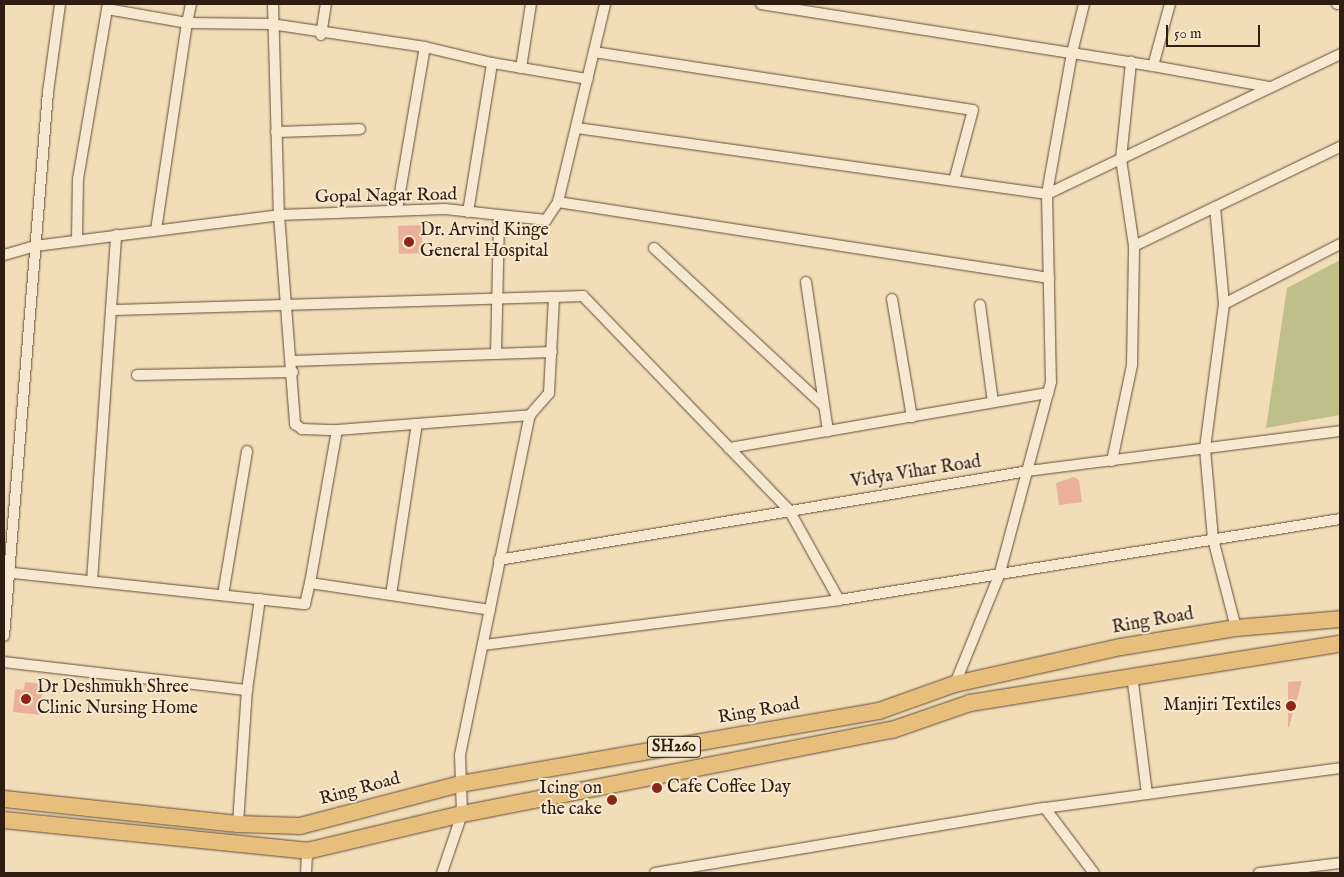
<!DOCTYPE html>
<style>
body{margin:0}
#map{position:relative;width:1344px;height:877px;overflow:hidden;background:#f1ddb7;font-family:"IM FELL English",serif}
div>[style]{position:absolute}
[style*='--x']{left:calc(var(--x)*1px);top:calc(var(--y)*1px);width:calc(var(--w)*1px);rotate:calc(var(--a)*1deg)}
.green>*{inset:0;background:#c0bf8a}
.building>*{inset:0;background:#eab09c}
.roads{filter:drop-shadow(0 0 1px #604d3a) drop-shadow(0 0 1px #604d3a)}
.minor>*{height:10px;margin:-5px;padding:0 5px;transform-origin:5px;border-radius:5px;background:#f6e9d0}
.primary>*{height:16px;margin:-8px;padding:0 8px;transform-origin:8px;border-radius:8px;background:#e8be7c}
.dots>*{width:14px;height:14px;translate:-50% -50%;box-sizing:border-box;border:2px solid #f6e9d0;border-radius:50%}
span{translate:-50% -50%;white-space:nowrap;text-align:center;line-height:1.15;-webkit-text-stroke:4px #f6e9d0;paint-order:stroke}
.shield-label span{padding:1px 4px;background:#f6e9d0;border:1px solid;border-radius:4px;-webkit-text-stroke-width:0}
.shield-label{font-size:16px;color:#2f1d11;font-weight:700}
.street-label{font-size:18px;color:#2f1d11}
.poi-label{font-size:18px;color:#2f1d11}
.left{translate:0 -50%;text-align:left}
.right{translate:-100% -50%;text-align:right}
.frame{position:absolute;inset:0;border:5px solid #2f1d11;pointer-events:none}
.scale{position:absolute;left:1166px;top:25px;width:94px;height:22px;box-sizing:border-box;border:2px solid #2f1d11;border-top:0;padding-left:6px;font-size:15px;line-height:18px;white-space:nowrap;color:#2f1d11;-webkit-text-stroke:4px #f6e9d0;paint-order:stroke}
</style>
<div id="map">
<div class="green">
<i style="clip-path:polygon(1340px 260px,1340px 415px,1266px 428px,1287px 288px)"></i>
</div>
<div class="building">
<i style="clip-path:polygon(422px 225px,422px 253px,399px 254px,398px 226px)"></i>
<i style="clip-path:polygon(1074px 477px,1079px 480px,1082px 502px,1059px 505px,1056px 483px)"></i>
<i style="clip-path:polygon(1302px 681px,1289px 727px,1288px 727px,1288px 682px)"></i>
<i style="clip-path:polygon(25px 682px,43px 684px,40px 715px,13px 712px,15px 689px,24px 690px)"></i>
</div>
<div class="roads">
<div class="minor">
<i style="--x:273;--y:4;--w:211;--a:88.4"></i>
<i style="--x:279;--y:215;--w:210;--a:85.6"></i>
<i style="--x:295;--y:424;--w:9;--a:36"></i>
<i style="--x:302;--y:429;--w:35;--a:2"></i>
<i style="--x:337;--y:430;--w:194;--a:-4.4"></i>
<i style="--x:761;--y:4;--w:315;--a:9"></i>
<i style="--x:1072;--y:53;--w:143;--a:100.1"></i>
<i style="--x:1047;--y:194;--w:188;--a:88.8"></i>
<i style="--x:1051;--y:382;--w:198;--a:105"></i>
<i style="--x:1000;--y:573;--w:120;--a:112.1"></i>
<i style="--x:1084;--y:4;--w:50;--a:103.8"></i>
<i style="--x:1072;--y:53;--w:82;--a:9.1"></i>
<i style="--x:1153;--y:66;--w:64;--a:-74.7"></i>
<i style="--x:1337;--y:4;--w:3;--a:0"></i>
<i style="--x:107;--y:9;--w:81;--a:9.9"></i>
<i style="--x:187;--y:23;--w:19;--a:-78"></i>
<i style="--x:321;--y:35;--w:31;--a:-81"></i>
<i style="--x:594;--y:52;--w:383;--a:8.7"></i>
<i style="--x:973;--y:110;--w:73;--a:105"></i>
<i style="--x:1153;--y:66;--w:119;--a:10.2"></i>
<i style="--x:521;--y:68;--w:65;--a:-81.1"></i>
<i style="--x:577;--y:128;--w:475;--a:8"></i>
<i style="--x:1047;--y:194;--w:325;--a:-25.5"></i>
<i style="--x:276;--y:132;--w:84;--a:-2"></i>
<i style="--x:558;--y:202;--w:497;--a:8.8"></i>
<i style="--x:1215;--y:207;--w:97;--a:84.7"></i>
<i style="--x:1224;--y:304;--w:146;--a:97.5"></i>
<i style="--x:1205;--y:449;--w:90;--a:84.9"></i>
<i style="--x:1213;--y:539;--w:92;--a:75.5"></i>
<i style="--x:397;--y:210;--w:165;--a:-80.3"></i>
<i style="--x:468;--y:212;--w:151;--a:-80.8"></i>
<i style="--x:492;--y:63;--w:97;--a:9.5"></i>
<i style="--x:156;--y:230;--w:209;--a:-81.5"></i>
<i style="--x:187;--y:23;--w:84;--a:0.7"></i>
<i style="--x:271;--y:24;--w:156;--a:8.5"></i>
<i style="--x:425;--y:47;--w:69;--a:13.4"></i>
<i style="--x:77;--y:240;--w:61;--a:-89.1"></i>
<i style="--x:78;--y:179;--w:178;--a:-80.3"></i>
<i style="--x:1134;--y:246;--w:229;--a:-25.7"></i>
<i style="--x:654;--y:248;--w:232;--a:42.9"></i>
<i style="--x:4;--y:255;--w:32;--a:-16"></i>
<i style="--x:35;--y:246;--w:246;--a:-7.2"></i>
<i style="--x:279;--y:215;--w:166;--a:-2.1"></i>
<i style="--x:445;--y:209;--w:102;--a:6.2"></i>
<i style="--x:546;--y:220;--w:22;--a:-56"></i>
<i style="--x:558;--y:202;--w:204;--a:-76.6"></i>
<i style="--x:806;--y:282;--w:151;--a:81.6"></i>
<i style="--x:892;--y:299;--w:120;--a:80.4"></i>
<i style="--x:1224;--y:304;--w:131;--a:-27.3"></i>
<i style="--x:980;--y:305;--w:98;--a:82.4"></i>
<i style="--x:112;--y:310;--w:442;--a:-1.7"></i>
<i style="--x:496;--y:354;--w:137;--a:-88.7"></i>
<i style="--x:292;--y:361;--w:260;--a:-2"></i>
<i style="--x:137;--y:375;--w:156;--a:-1.1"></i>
<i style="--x:729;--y:448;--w:324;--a:-9.8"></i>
<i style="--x:1112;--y:461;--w:98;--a:-78.2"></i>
<i style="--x:1132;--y:365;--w:119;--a:-89"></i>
<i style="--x:1134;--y:246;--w:88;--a:-98.5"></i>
<i style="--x:1121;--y:159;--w:98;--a:-84.1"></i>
<i style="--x:499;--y:560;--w:536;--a:-9.55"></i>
<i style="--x:1028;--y:471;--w:315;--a:-7.3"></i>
<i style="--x:4;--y:572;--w:303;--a:6.1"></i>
<i style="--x:305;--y:604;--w:22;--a:-77"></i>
<i style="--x:310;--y:583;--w:182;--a:8.5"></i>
<i style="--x:92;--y:581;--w:347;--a:-86"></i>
<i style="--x:310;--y:583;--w:155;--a:-80"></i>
<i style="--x:223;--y:595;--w:146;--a:-80.5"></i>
<i style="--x:391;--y:595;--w:173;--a:-81.4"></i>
<i style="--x:4;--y:636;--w:546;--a:-85.38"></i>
<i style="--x:48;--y:92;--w:89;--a:-82.2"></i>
<i style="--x:484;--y:645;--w:358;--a:-7.2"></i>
<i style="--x:839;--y:600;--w:508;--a:-9.18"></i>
<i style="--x:4;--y:662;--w:245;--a:6.6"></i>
<i style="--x:1132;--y:675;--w:120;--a:82.8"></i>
<i style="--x:1045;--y:808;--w:81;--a:53"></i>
<i style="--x:238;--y:824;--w:134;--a:-86.2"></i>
<i style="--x:247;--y:690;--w:92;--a:-81.9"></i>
<i style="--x:306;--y:873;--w:22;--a:-87"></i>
<i style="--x:442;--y:873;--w:62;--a:-71.3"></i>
<i style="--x:462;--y:814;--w:59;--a:-91.9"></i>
<i style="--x:460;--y:755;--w:347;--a:-78.4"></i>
<i style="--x:530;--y:415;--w:29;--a:-49"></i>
<i style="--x:549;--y:393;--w:96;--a:-87"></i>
<i style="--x:554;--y:297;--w:29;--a:-2"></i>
<i style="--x:583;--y:296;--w:297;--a:46.1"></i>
<i style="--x:789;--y:510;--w:103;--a:60.9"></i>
<i style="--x:655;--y:873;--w:395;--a:-9.5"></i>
<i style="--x:1045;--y:808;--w:298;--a:-7.7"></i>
<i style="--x:1259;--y:873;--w:82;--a:-7"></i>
</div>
<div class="primary">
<i style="--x:4;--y:799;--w:235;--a:6.1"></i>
<i style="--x:238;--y:824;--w:62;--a:1.8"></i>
<i style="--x:300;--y:826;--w:165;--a:-14.7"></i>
<i style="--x:460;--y:784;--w:425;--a:-9.9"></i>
<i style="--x:879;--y:711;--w:81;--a:-19.6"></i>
<i style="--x:955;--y:684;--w:170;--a:-12.6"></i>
<i style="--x:1121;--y:647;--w:117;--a:-9.4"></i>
<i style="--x:1236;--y:628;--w:104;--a:-4.9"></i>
<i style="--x:4;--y:820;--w:305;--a:5.8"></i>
<i style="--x:307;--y:851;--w:159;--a:-13.4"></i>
<i style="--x:462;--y:814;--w:438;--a:-11.1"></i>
<i style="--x:892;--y:730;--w:83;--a:-19.1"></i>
<i style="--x:970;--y:703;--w:375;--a:-9.1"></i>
</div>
</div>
<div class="dots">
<i style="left:409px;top:242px;background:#8f2418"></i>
<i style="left:26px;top:699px;background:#8f2418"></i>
<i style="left:1291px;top:706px;background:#8f2418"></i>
<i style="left:657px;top:788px;background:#8f2418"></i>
<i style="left:612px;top:800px;background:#8f2418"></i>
</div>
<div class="shield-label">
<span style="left:674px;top:747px">SH260</span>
</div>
<div class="street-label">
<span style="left:386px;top:197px;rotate:-1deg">Gopal Nagar Road</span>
<span style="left:916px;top:473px;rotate:-9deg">Vidya Vihar Road</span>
<span style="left:1153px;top:622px;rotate:-10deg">Ring Road</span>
<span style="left:759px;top:712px;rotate:-10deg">Ring Road</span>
<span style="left:360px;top:790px;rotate:-15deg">Ring Road</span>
</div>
<div class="poi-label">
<span class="left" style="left:420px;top:242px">Dr. Arvind Kinge<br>General Hospital</span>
<span class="left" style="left:37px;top:699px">Dr Deshmukh Shree<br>Clinic Nursing Home</span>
<span class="right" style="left:1281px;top:706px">Manjiri Textiles</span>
<span class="left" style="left:667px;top:788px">Cafe Coffee Day</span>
<span class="right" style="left:602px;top:800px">Icing on<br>the cake</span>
</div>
<div class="frame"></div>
<div class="scale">50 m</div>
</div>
